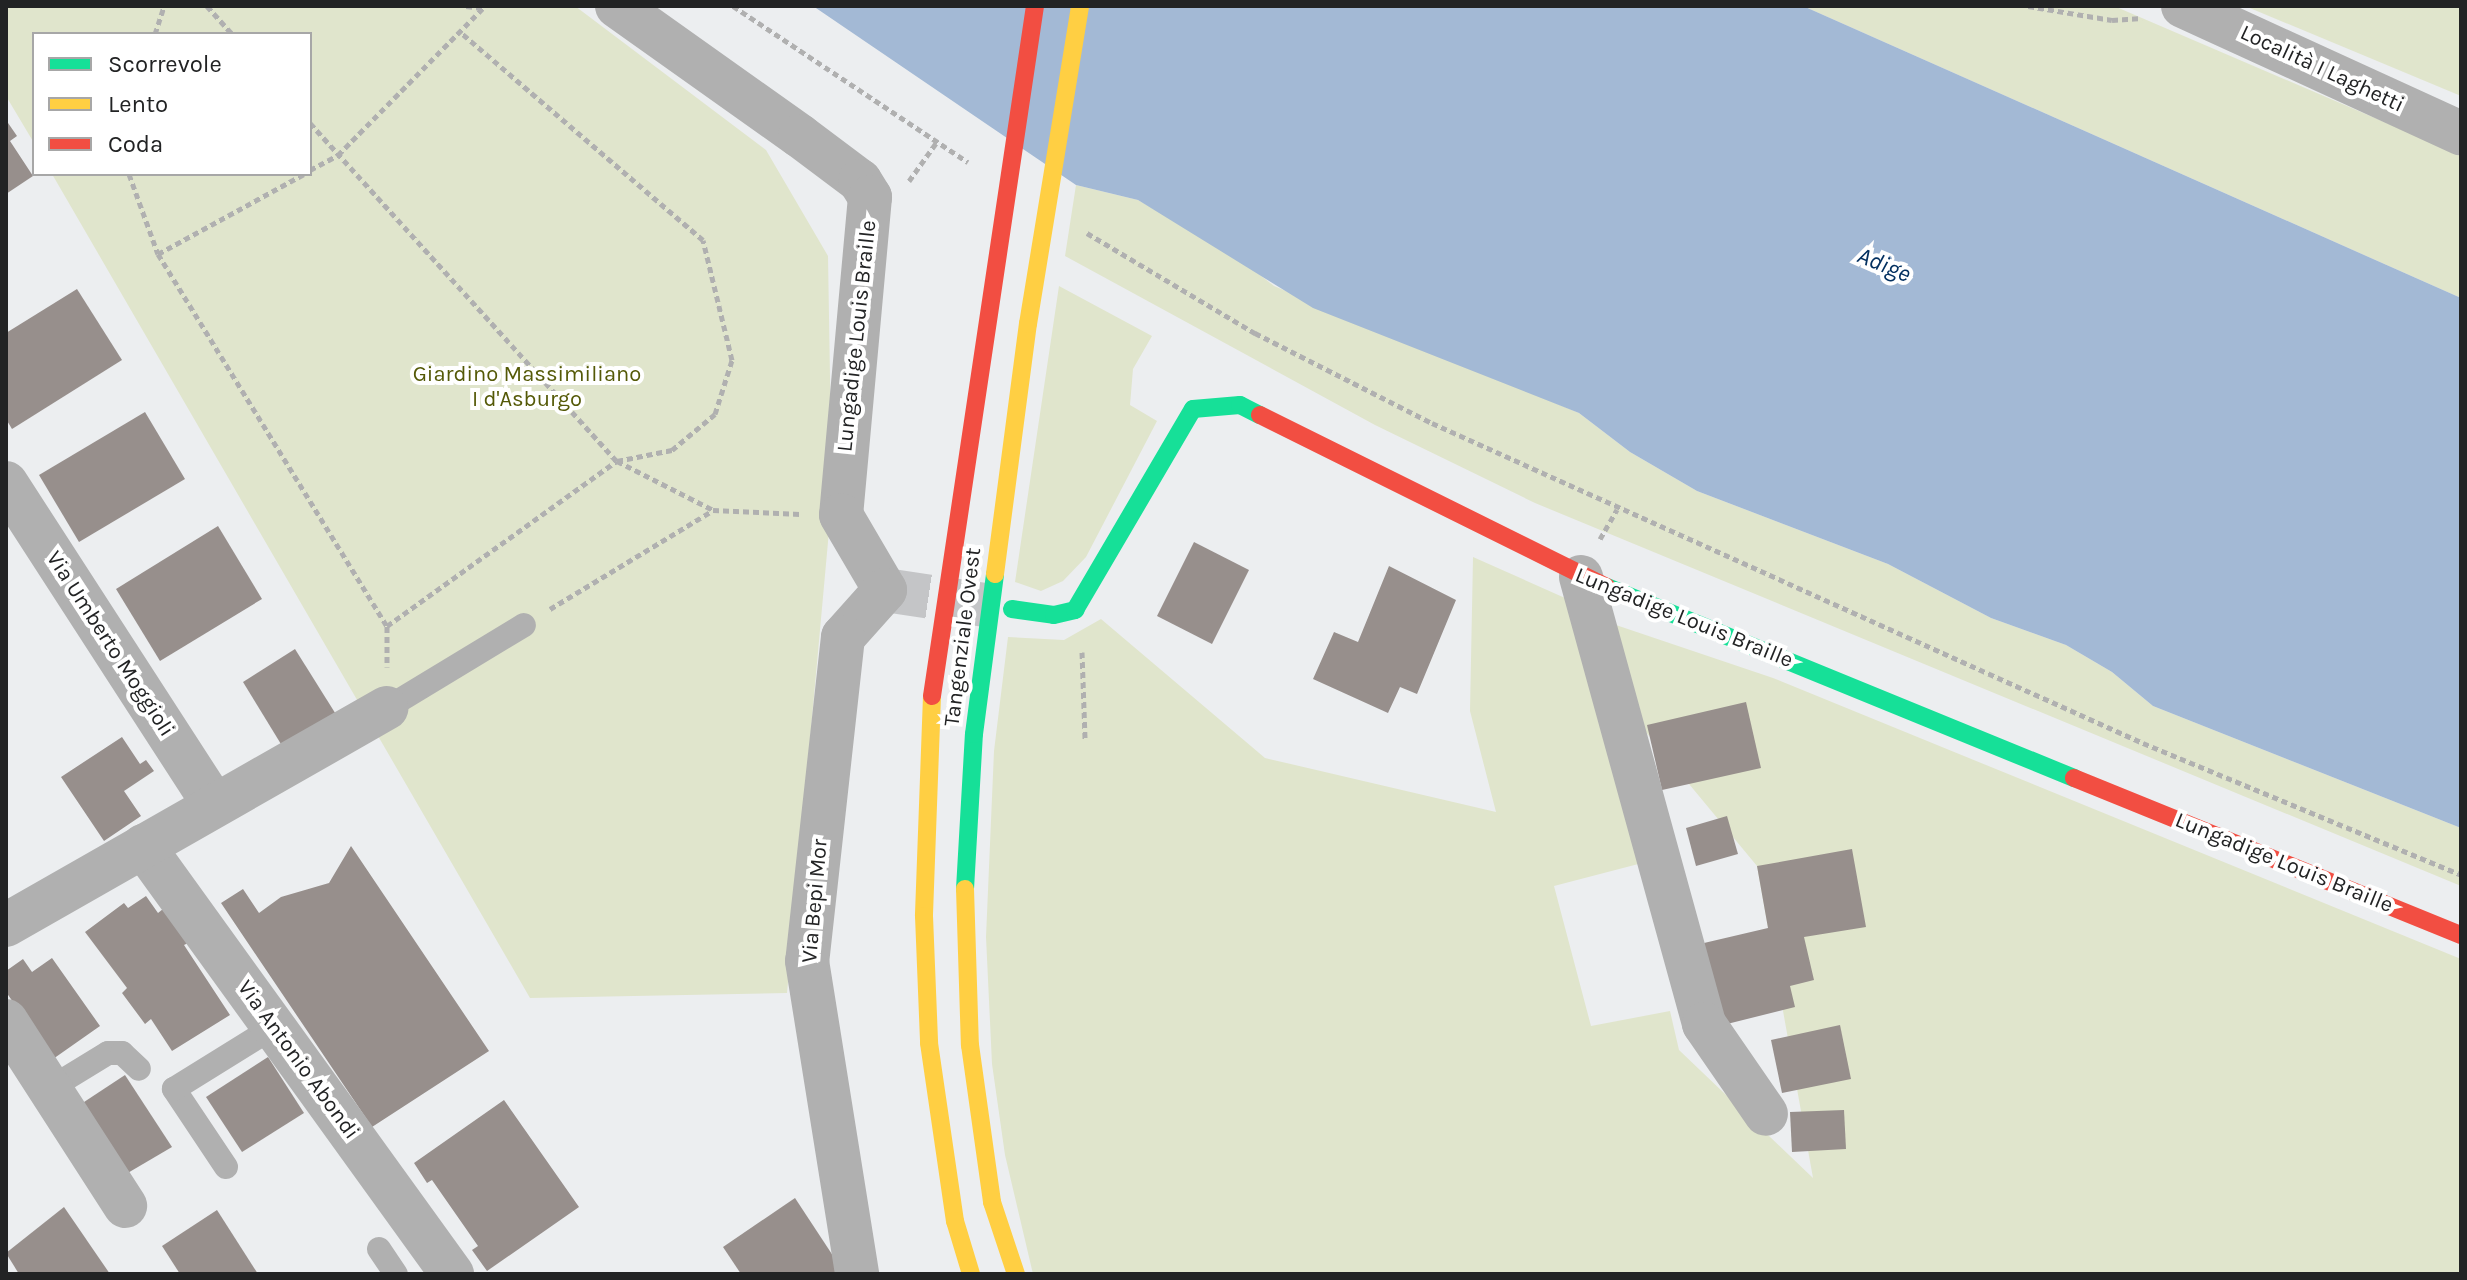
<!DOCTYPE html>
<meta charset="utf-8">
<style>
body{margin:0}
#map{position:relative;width:2467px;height:1280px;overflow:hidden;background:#eceef0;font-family:Karla,sans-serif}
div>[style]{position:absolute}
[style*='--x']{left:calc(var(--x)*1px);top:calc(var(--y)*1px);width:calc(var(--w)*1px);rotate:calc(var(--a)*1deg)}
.green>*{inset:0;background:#e0e5cc}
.water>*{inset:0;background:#a3b9d5}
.building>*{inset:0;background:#978f8c}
.secondary-tunnel>*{height:44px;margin-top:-22px;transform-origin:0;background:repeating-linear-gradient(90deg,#c4c5c7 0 44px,transparent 0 66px)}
.path>*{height:5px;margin-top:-2.5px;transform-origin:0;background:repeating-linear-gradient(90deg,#b0b0b0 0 6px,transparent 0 10px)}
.lane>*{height:24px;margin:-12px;padding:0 12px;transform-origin:12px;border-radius:12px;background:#b0b0b0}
.street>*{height:44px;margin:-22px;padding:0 22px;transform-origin:22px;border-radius:22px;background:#b0b0b0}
.fast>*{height:18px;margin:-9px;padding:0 9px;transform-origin:9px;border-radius:9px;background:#16e098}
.slow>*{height:18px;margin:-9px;padding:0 9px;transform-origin:9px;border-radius:9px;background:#ffcf43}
.jam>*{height:18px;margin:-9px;padding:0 9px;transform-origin:9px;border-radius:9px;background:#f24e42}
span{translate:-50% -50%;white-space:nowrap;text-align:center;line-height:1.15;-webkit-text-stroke:8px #fff;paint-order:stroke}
.street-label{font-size:22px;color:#222324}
.park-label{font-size:22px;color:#545907}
.water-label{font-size:24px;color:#033060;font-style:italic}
.frame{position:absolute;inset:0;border:8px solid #222324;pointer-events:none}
.legend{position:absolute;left:32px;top:32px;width:280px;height:144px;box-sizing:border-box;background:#fff;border:2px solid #a7a7a7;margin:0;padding:10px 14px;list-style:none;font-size:24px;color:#222324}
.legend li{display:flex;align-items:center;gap:16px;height:40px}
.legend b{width:40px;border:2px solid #a7a7a7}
</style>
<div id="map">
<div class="green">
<i style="clip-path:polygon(6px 6px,575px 6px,766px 150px,828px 256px,832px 498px,787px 993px,530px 998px,52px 174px,310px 174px,310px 34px,34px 34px,34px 143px,6px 96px)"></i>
<i style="clip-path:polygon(1803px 6px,2114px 6px,2461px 155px,2461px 298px)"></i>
<i style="clip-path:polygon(2245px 6px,2461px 6px,2461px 96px)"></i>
<i style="clip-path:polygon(1076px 185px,1138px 200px,1239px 258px,1274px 286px,1579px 413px,1630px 452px,1697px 491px,1888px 564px,1991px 618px,2066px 645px,2112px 672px,2153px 706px,2461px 828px,2461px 886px,1535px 503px,1375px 425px,1065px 256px)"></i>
<i style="clip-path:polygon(1059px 286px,1152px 336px,1133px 369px,1130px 405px,1157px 421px,1086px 557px,1063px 581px,1041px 591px,1015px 582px)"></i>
<i style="clip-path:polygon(1473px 557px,1565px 598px,1646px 862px,1554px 886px,1591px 1026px,1670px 1011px,1679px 1050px,1813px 1178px,1757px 866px,1631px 714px,1610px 623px,1773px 678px,2461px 959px,2461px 1274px,1033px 1274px,1005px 1155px,992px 1064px,986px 937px,994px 751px,1008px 637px,1064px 640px,1101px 619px,1265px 758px,1496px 812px,1470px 711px)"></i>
</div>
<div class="water">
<i style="clip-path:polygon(813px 6px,1803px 6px,2461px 298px,2461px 828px,2153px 706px,2112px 672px,2066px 645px,1991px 618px,1888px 564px,1697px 491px,1630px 452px,1579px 413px,1313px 308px,1138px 200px,1076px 185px)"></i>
</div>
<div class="building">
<i style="clip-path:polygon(6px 120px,17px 136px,10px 141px,33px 176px,6px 194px)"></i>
<i style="clip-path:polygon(77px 289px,122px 360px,12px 429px,6px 419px,6px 333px)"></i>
<i style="clip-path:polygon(145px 412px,185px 479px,79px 542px,39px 475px)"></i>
<i style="clip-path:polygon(218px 526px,262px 599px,160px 661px,116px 589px)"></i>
<i style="clip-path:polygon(1194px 542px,1249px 570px,1212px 644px,1157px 616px)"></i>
<i style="clip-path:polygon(1389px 566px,1456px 600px,1417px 694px,1400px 687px,1388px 713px,1313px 679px,1334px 632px,1358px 642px)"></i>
<i style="clip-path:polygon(295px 649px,337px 716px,284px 749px,243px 682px)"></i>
<i style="clip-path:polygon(1746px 702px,1761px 768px,1662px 790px,1647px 725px)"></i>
<i style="clip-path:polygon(122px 737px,140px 764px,146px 760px,154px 771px,124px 791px,141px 816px,104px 841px,61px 777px)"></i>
<i style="clip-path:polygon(1727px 816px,1738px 854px,1696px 866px,1686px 828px)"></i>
<i style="clip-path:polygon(351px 846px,489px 1051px,372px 1127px,221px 903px,243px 889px,259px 913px,281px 897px,329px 883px)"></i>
<i style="clip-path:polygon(1852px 849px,1866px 927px,1804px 937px,1814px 980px,1790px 986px,1795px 1007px,1723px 1025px,1704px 943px,1768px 928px,1757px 866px)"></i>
<i style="clip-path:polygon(146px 896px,158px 913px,163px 909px,188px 943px,184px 945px,230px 1015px,172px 1051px,151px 1019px,145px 1024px,122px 993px,127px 988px,85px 932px,124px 903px,128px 908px)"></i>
<i style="clip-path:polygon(52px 958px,100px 1026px,53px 1059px,6px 992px,6px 971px,23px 959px,32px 972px)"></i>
<i style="clip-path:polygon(1840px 1025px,1851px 1079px,1782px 1093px,1771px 1040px)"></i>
<i style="clip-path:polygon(268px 1057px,304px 1113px,242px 1152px,206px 1097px)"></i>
<i style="clip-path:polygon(125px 1075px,172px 1147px,126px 1174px,81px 1104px)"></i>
<i style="clip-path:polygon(504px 1100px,579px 1207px,487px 1271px,472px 1250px,478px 1246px,432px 1180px,427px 1183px,414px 1163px)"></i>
<i style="clip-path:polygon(1844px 1110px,1846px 1149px,1792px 1152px,1790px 1112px)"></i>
<i style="clip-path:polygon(795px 1198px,845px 1274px,741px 1274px,723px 1247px)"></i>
<i style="clip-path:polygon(64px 1207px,110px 1274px,19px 1274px,6px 1253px)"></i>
<i style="clip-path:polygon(217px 1210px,258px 1274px,180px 1274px,162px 1246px)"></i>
</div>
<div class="secondary-tunnel">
<i style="--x:885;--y:590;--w:128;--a:8.5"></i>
</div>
<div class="path">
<i style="--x:207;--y:6;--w:38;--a:48"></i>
<i style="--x:466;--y:6;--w:16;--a:7"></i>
<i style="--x:733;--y:6;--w:282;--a:33.6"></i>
<i style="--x:2028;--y:6;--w:85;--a:9.5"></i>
<i style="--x:2112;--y:20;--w:30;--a:-4"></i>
<i style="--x:155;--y:34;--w:29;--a:-72"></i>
<i style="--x:310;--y:123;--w:457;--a:47.8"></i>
<i style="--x:617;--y:461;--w:108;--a:27"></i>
<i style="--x:713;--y:510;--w:87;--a:2.6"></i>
<i style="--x:310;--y:170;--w:32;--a:-28"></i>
<i style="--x:338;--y:155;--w:209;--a:-45.4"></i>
<i style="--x:129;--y:174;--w:85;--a:70.1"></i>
<i style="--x:158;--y:254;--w:437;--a:58.4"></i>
<i style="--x:387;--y:626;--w:41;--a:90"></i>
<i style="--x:909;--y:181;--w:47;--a:-54.6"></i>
<i style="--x:1087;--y:233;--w:196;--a:30.8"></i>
<i style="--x:1255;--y:333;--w:199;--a:27"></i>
<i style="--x:1432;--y:423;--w:780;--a:24.23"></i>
<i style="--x:2143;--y:743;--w:344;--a:22.5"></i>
<i style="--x:158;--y:254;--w:166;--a:-28.7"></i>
<i style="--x:1600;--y:539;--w:34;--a:-60"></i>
<i style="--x:550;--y:609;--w:189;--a:-31.2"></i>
<i style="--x:387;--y:626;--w:283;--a:-35.7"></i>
<i style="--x:617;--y:461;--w:56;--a:-11.3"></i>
<i style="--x:672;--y:450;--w:56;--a:-39.9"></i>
<i style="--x:715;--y:414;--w:57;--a:-72.5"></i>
<i style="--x:732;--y:360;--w:123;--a:-103.6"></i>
<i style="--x:703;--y:240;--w:321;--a:-139.4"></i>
<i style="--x:1082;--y:652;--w:87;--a:88"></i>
</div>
<div class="lane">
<i style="--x:387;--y:708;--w:160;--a:-31.2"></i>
<i style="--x:49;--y:1089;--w:69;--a:-31.4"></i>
<i style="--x:108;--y:1053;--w:14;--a:0"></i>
<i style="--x:122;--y:1053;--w:23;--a:43"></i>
<i style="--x:226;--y:1167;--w:94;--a:-123.7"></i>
<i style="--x:174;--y:1089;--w:118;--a:-31.8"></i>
<i style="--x:379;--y:1249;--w:30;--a:56"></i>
</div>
<div class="street">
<i style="--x:617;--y:6;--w:224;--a:35.4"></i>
<i style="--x:800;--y:136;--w:75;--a:36.9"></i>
<i style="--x:860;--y:181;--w:19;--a:58"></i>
<i style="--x:870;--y:197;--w:319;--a:95.2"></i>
<i style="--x:841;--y:515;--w:87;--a:59.6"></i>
<i style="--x:885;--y:590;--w:63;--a:131.8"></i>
<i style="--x:843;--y:637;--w:326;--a:96.3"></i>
<i style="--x:807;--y:961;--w:317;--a:80.9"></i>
<i style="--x:2183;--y:6;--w:306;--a:24.6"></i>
<i style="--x:6;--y:483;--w:383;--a:57.1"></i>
<i style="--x:1581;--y:577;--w:464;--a:74.6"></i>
<i style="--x:1704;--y:1024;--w:109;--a:55.4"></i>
<i style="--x:143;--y:846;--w:528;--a:54.17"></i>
<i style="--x:6;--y:925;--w:438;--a:-29.7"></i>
<i style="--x:6;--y:1021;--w:220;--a:57.2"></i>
</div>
<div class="fast">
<i style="--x:1607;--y:587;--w:505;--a:22.24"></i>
<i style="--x:1012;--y:609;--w:42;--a:8.1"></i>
<i style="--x:1054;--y:615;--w:22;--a:-13"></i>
<i style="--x:1075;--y:610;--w:233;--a:-59.6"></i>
<i style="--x:1193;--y:409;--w:47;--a:-4.9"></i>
<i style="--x:1240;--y:405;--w:22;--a:27"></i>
<i style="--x:965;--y:889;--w:155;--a:-86.7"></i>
<i style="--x:974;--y:734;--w:161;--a:-82.5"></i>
</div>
<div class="slow">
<i style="--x:995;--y:574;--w:252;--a:-82.5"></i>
<i style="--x:1028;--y:324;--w:322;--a:-80.7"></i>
<i style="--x:932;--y:696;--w:220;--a:92.1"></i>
<i style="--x:924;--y:916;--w:127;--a:87.7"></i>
<i style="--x:929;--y:1043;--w:180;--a:81.7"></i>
<i style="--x:955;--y:1221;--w:55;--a:73.2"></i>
<i style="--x:965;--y:889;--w:156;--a:88.2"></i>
<i style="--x:970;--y:1045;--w:159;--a:82"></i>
<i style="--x:992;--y:1202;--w:76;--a:71.6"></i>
</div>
<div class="jam">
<i style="--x:1260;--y:415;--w:387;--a:26.4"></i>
<i style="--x:932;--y:696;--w:698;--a:-81.51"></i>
<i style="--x:2074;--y:778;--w:418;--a:22.1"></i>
</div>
<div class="street-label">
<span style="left:2322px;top:69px;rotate:25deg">Località I Laghetti</span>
<span style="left:857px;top:336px;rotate:-84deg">Lungadige Louis Braille</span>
<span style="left:1684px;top:618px;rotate:22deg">Lungadige Louis Braille</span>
<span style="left:963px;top:637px;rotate:-83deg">Tangenziale Ovest</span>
<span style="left:110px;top:644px;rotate:57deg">Via Umberto Moggioli</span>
<span style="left:2284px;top:863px;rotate:22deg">Lungadige Louis Braille</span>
<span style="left:815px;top:901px;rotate:-85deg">Via Bepi Mor</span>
<span style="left:298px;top:1060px;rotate:54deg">Via Antonio Abondi</span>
</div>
<div class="park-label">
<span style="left:527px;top:387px">Giardino Massimiliano<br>I d'Asburgo</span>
</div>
<div class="water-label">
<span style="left:1884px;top:265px;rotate:23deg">Adige</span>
</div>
<div class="frame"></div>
<ul class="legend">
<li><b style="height:10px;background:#16e098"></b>Scorrevole</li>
<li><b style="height:10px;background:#ffcf43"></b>Lento</li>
<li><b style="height:10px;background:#f24e42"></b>Coda</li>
</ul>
</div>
